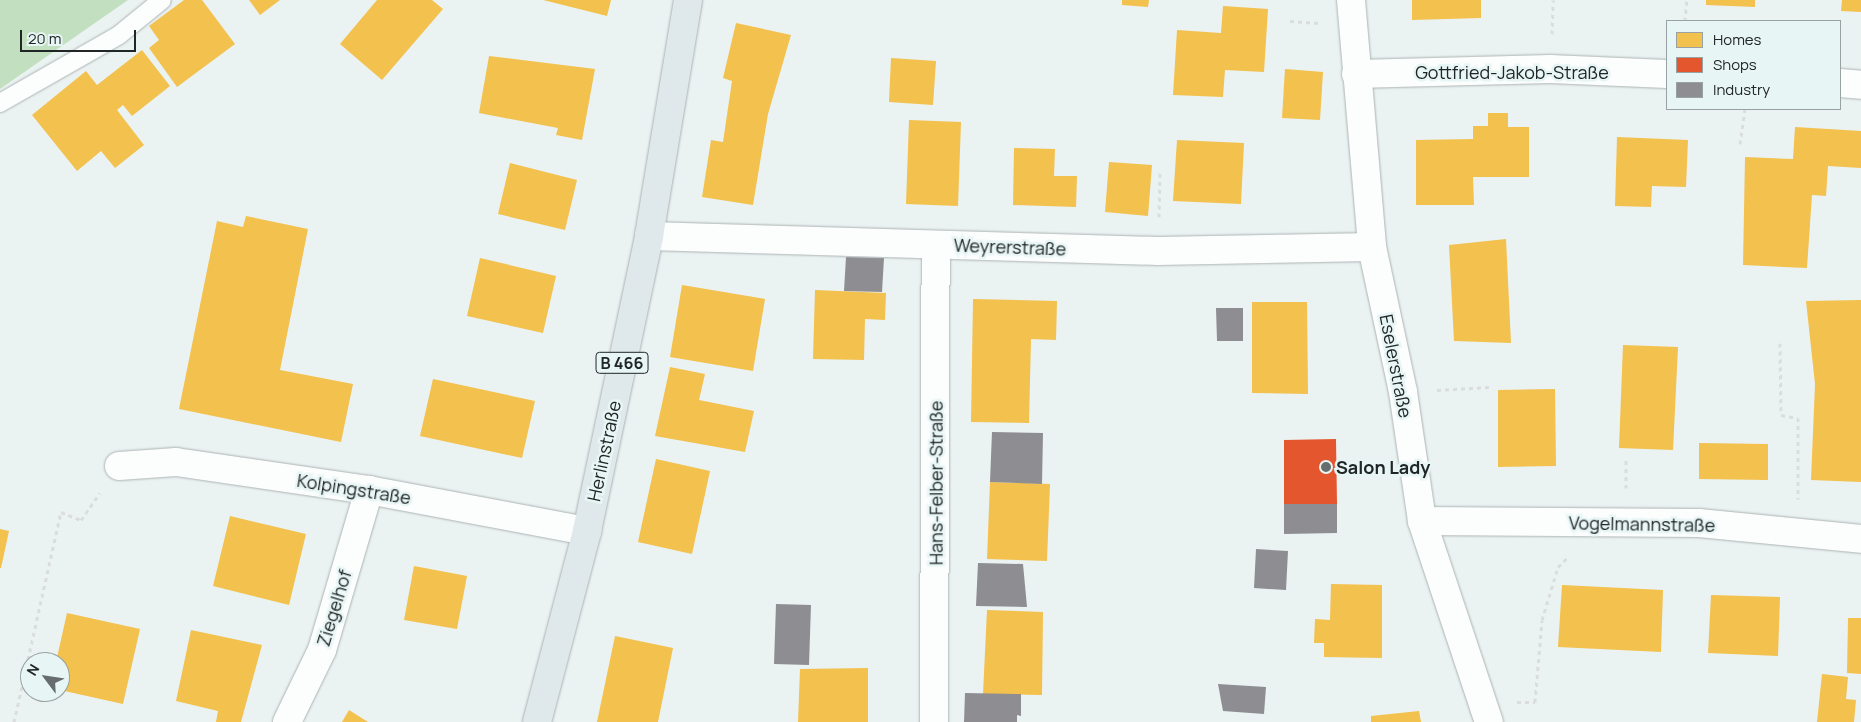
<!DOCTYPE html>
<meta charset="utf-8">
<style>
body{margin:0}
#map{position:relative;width:1861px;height:722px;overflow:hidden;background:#ebf2f2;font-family:Manrope,sans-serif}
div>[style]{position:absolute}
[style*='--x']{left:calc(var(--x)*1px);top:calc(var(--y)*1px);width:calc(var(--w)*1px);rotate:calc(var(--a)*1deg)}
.green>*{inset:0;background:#c2e0bf}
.homes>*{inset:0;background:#f2c14e}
.shops>*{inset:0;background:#e4572e}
.industry>*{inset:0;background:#8d8d92}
.path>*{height:3px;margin-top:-1.5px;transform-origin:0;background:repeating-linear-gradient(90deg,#dbdddd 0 4px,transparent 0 8px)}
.roads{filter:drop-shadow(0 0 1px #adb3b3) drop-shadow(0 0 1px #adb3b3)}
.service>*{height:18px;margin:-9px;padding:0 9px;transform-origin:9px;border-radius:9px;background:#fcfdfd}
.minor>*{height:28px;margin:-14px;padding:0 14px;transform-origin:14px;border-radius:14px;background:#fcfdfd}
.primary>*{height:28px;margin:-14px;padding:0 14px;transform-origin:14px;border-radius:14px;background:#dfe9ec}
.dots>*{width:14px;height:14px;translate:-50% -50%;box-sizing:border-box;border:2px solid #e8f5f5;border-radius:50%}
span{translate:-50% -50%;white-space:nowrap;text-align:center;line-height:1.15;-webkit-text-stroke:5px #e8f5f5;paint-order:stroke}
.shield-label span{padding:1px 4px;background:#e8f5f5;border:1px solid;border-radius:4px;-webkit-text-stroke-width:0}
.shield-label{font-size:16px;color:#202525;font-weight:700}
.street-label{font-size:18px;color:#202525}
.poi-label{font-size:18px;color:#202525;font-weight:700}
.left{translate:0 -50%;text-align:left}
.legend{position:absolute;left:1666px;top:20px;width:175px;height:90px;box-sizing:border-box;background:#e8f5f5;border:1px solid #98a2a2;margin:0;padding:6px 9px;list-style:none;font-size:15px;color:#202525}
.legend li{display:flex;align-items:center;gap:10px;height:25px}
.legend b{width:25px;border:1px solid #98a2a2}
.north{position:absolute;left:20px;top:652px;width:50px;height:50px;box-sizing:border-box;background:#e8f5f5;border:1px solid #98a2a2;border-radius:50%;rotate:301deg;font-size:14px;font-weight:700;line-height:20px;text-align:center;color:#202525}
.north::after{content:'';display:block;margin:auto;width:18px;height:22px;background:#676d6d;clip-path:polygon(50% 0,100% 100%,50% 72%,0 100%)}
.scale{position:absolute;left:20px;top:30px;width:116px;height:22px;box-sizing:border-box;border:2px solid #202525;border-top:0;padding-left:6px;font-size:15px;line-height:18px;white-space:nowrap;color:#202525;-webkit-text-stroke:4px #e8f5f5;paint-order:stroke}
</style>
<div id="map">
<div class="green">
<i style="clip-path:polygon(0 0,128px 0,0 89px)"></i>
</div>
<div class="homes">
<i style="clip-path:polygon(184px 0,202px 0,235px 44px,177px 87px,149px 48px,159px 40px,149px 26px)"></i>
<i style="clip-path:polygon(249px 0,280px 0,260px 15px)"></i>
<i style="clip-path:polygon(377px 0,432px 0,443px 9px,382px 80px,340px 44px)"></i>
<i style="clip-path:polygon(543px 0,611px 0,607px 16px)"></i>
<i style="clip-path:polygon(1122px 0,1149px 0,1148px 7px,1122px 5px)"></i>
<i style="clip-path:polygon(1412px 0,1481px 0,1481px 18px,1412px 20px)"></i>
<i style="clip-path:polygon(1706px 0,1755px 0,1755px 7px,1706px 5px)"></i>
<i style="clip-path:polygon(1842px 0,1861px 0,1861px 12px,1841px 11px)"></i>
<i style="clip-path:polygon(1223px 6px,1268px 9px,1264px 72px,1225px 70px,1223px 97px,1173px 95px,1177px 30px,1221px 33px)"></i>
<i style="clip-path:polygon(736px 23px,791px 35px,768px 114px,753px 205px,702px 197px,711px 140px,723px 142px,732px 81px,723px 78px)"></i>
<i style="clip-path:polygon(142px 50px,170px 86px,132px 116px,123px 105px,117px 110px,144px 145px,115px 168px,101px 151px,77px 171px,32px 115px,86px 71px,97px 85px)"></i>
<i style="clip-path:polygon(489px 56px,595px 69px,582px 140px,556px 135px,558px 128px,479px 113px)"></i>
<i style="clip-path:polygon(891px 58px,936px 61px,933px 105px,889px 102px)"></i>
<i style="clip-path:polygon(1285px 69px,1323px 72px,1320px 120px,1282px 118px)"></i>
<i style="clip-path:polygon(1488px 113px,1508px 113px,1508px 127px,1529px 127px,1529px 177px,1473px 177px,1474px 205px,1416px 205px,1416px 140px,1473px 139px,1473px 126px,1488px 126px)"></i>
<i style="clip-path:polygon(909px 120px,961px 122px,958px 206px,906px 204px)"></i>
<i style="clip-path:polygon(1795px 127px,1861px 131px,1861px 168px,1828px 166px,1826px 196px,1812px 195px,1807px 268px,1743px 265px,1745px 157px,1793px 159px)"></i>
<i style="clip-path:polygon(1617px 137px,1688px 140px,1686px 187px,1652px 186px,1651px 207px,1615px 206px)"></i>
<i style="clip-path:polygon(1177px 140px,1244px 143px,1241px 204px,1173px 201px)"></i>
<i style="clip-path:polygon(1014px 148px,1055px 149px,1054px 176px,1077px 176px,1076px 207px,1013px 205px)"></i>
<i style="clip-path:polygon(1109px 162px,1152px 165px,1148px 216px,1105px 212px)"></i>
<i style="clip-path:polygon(510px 163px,577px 180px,565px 230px,498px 214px)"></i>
<i style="clip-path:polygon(246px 216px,308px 229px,280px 370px,353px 384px,341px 442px,179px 409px,217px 221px,243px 227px)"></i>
<i style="clip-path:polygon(1506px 239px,1511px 343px,1454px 341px,1449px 245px)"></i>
<i style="clip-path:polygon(480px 258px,556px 276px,543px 333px,467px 316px)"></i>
<i style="clip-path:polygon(682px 285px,765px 299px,753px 371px,670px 357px)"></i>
<i style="clip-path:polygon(815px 290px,886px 293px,885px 320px,865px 319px,864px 360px,813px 359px)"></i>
<i style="clip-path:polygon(973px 299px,1057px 301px,1056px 340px,1031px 339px,1029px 423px,971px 422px)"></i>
<i style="clip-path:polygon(1861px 300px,1861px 482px,1811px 480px,1815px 384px,1806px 301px)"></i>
<i style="clip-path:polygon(1252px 302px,1307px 302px,1308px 394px,1252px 393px)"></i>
<i style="clip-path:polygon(1623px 345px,1678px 347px,1673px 450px,1619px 448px)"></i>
<i style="clip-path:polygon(670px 367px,705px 374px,699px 400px,754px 411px,745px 452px,655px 436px)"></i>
<i style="clip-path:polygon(433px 379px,535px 401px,522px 458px,420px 436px)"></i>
<i style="clip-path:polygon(1555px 389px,1556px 466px,1498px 467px,1498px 390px)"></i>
<i style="clip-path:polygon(1699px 443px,1768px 444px,1768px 480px,1699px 479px)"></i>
<i style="clip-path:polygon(656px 459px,710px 471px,692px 554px,638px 542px)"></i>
<i style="clip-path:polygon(990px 482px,1050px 484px,1047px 561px,987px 559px)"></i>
<i style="clip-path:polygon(230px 516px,306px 534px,289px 605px,213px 586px)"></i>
<i style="clip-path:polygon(0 529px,9px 531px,1px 568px,0 568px)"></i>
<i style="clip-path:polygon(414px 566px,467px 576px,457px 629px,404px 620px)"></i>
<i style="clip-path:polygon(1331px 584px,1382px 585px,1382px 658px,1324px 657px,1324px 643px,1314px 643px,1315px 619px,1330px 620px)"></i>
<i style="clip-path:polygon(1562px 585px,1663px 590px,1661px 652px,1558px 647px)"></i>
<i style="clip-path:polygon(1711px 595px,1780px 597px,1778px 656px,1708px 653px)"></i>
<i style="clip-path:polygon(987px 610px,1043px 612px,1042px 695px,983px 694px)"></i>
<i style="clip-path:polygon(67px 613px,140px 629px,123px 704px,60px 690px,60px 662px,56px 662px)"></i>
<i style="clip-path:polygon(1848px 618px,1861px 618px,1861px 674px,1847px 673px)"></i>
<i style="clip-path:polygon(191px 630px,262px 645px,241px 722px,216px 722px,218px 711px,176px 701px)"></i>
<i style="clip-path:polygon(615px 636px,673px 648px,658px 722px,597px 722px)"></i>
<i style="clip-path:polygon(868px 668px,868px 722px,798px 722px,800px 669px)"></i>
<i style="clip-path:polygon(1822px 674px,1848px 677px,1846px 699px,1856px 700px,1854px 722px,1817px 722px)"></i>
<i style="clip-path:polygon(349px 710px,368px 722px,342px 722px)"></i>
<i style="clip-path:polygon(1419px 711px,1421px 722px,1371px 722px,1371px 716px)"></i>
</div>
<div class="shops">
<i style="clip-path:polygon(1336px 439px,1337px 504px,1284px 504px,1284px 440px)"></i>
</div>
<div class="industry">
<i style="clip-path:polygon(846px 257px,884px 258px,882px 292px,844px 291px)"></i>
<i style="clip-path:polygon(1216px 308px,1243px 308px,1243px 341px,1217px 341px)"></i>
<i style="clip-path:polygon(992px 432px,1043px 433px,1042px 484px,990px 482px)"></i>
<i style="clip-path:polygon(1284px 504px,1337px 504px,1337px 533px,1284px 534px)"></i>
<i style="clip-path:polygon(1256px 549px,1288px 551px,1286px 590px,1254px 588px)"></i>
<i style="clip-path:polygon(978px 563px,1023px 564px,1027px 607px,976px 606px)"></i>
<i style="clip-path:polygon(776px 604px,811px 605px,809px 665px,774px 664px)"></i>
<i style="clip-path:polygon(1218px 684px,1266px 687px,1264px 714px,1223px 711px)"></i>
<i style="clip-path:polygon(965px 693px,1021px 694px,1021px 716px,1017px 715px,1017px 722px,964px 722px)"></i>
</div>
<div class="path">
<i style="--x:1290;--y:21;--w:29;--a:4"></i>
<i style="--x:1685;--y:21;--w:21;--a:-85"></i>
<i style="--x:1552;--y:34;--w:34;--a:-88"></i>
<i style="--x:1740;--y:144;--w:35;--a:-82"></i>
<i style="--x:1159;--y:217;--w:45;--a:-88.7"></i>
<i style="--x:1780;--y:343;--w:72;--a:89.2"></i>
<i style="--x:1781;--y:415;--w:17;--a:10"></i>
<i style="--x:1798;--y:418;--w:81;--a:90"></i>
<i style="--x:1437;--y:390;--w:52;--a:-3.3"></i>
<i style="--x:1626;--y:488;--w:30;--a:-90"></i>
<i style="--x:1517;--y:702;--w:18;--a:0"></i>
<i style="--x:1535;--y:702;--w:82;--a:-85.1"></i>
<i style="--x:1542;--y:620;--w:55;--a:-73.2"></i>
<i style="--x:1558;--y:567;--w:13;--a:-45"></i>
<i style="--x:14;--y:722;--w:215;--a:-77.4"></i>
<i style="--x:61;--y:512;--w:22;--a:22"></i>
<i style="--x:81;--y:520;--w:33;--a:-55"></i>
</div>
<div class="roads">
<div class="service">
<i style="--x:0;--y:103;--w:137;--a:-29.7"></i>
<i style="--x:119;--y:35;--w:55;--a:-39.1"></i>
</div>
<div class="minor">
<i style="--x:1351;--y:0;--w:248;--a:85.1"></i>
<i style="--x:1372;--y:247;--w:148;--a:77.9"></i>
<i style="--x:1403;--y:392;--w:130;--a:81.6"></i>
<i style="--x:1422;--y:521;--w:212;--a:71.6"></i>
<i style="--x:1356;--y:74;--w:194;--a:-1.5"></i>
<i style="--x:1550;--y:69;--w:117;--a:2.4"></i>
<i style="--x:1840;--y:83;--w:21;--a:5"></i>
<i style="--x:649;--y:236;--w:509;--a:1.69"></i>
<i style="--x:1158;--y:251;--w:214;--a:-1.1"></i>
<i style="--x:119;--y:466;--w:57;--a:-4"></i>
<i style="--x:176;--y:462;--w:195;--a:8.3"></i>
<i style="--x:369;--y:490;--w:222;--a:10.7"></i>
<i style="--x:1422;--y:521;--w:277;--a:0.4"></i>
<i style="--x:1699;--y:523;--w:163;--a:5.6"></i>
<i style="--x:287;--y:722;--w:80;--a:-64.1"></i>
<i style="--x:322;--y:650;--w:167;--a:-73.6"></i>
<i style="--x:934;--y:722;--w:477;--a:-89.8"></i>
</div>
<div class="primary">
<i style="--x:537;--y:722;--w:197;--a:-75.3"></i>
<i style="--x:587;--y:531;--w:301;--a:-78.1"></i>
<i style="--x:649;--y:236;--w:239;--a:-80.6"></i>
</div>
</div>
<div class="dots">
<i style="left:1326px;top:467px;background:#676d6d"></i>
</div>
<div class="shield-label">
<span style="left:622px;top:363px">B 466</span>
</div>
<div class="street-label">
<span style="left:1512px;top:72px">Gottfried-Jakob-Straße</span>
<span style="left:1010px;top:247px;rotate:2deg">Weyrerstraße</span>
<span style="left:1396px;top:366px;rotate:79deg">Eselerstraße</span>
<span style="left:604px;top:451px;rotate:-78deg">Herlinstraße</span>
<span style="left:936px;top:483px;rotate:-90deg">Hans-Felber-Straße</span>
<span style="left:354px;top:489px;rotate:9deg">Kolpingstraße</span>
<span style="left:1642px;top:524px;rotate:1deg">Vogelmannstraße</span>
<span style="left:334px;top:608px;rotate:-73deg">Ziegelhof</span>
</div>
<div class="poi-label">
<span class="left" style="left:1336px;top:467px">Salon Lady</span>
</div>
<ul class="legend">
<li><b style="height:14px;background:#f2c14e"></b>Homes</li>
<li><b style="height:14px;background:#e4572e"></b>Shops</li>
<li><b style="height:14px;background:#8d8d92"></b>Industry</li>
</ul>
<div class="north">N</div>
<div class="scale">20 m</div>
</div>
